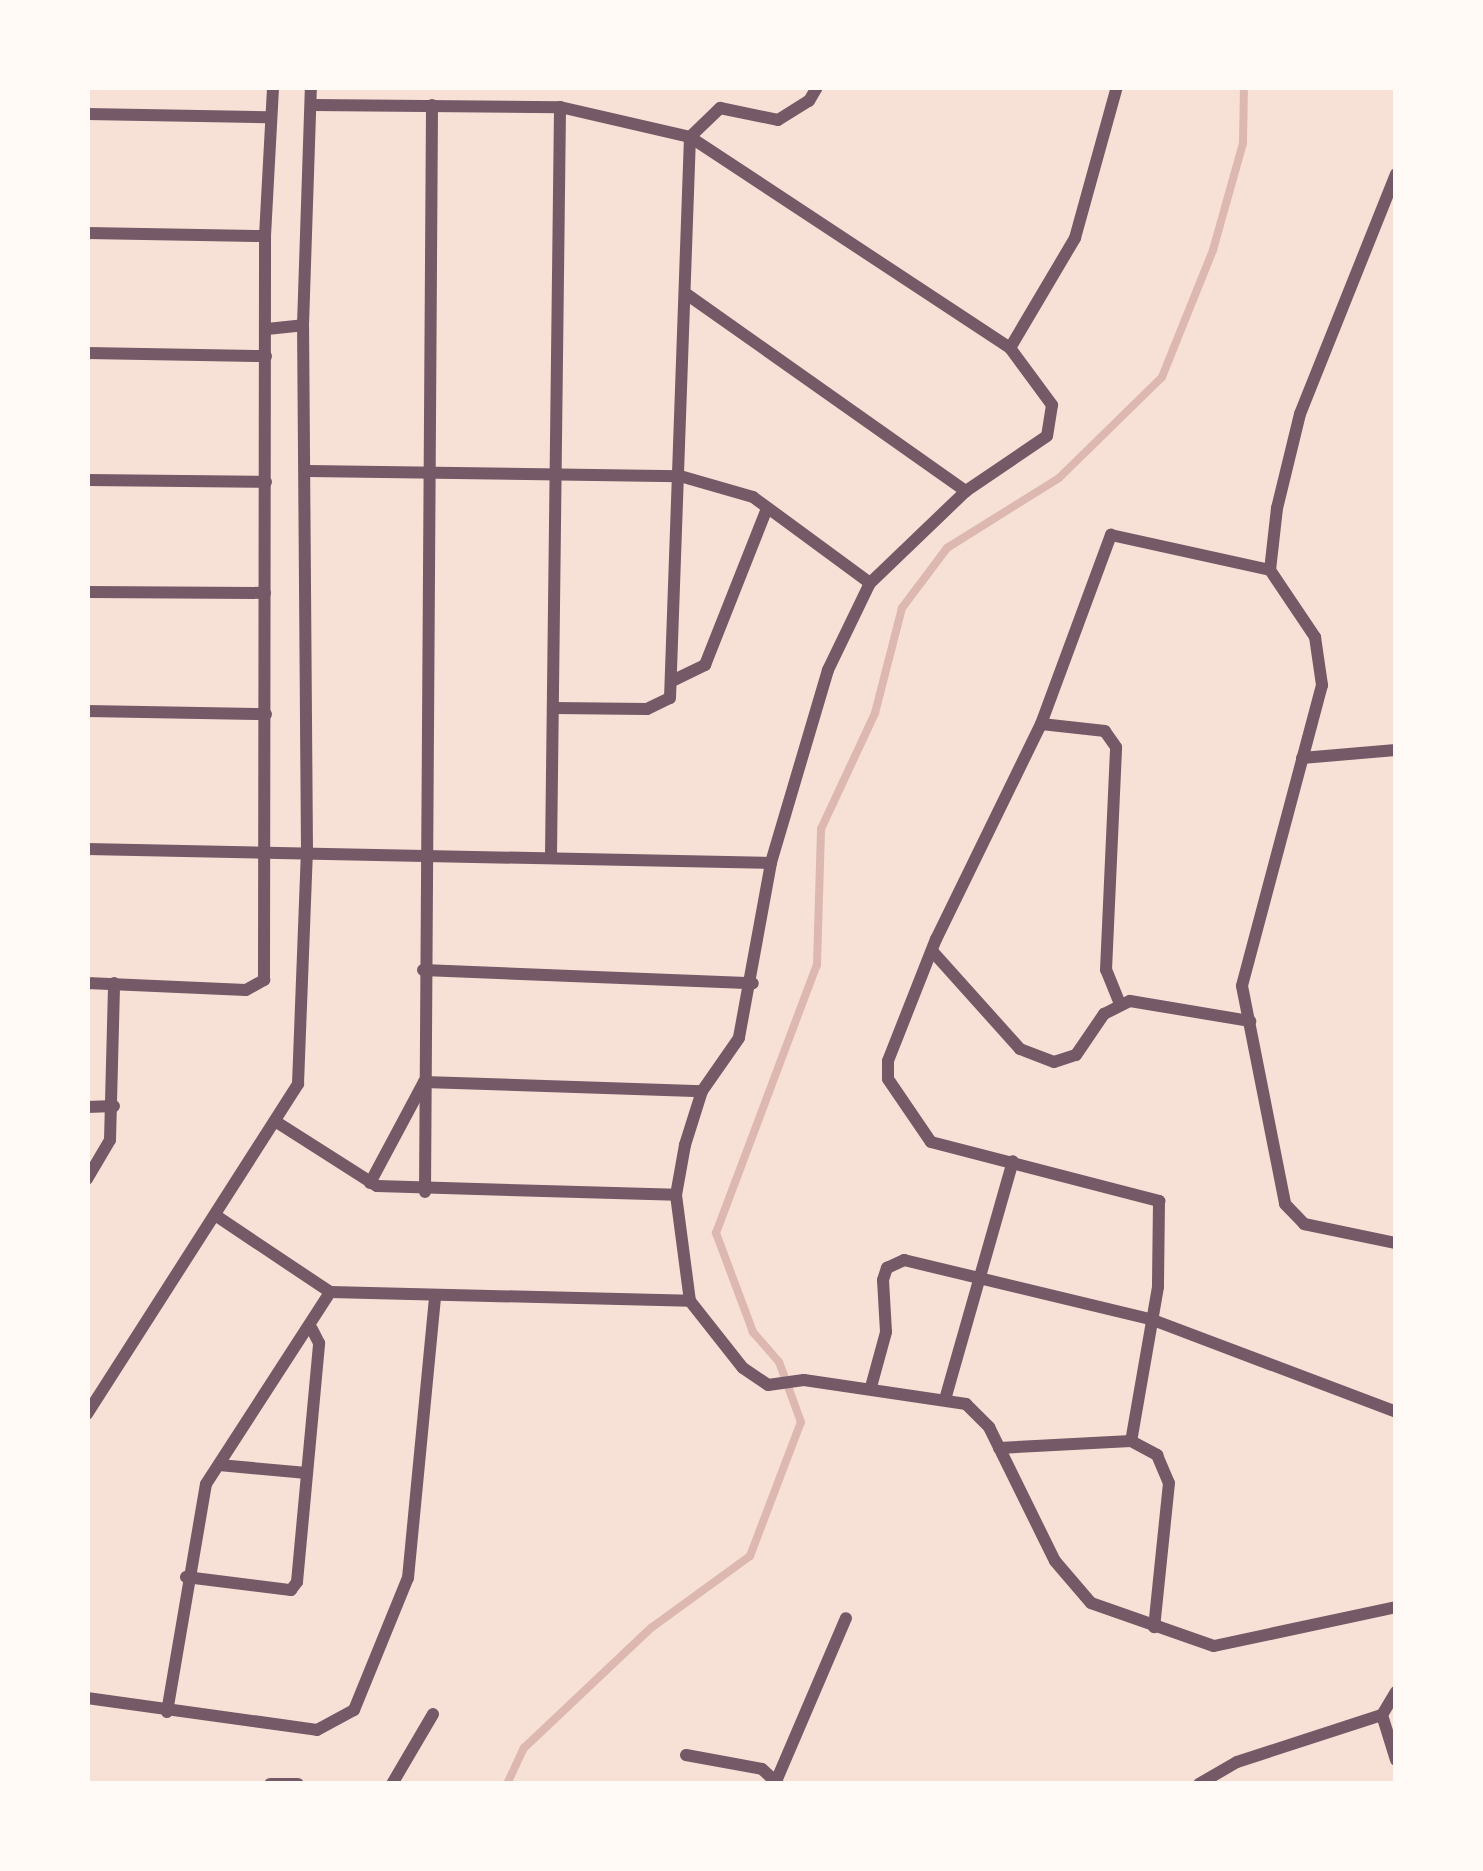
<!DOCTYPE html>
<style>
body{margin:0}
#map{position:relative;width:1483px;height:1871px;overflow:hidden;background:#f7e1d7;font-family:Karla,sans-serif}
div>[style]{position:absolute}
[style*='--x']{left:calc(var(--x)*1px);top:calc(var(--y)*1px);width:calc(var(--w)*1px);rotate:calc(var(--a)*1deg)}
.stream>*{height:8px;margin:-4px;padding:0 4px;transform-origin:4px;border-radius:4px;background:#dcb8b0}
.minor>*{height:12px;margin:-6px;padding:0 6px;transform-origin:6px;border-radius:6px;background:#755966}
span{translate:-50% -50%;white-space:nowrap;text-align:center;line-height:1.15;-webkit-text-stroke:9px #fffaf5;paint-order:stroke}
.frame{position:absolute;inset:0;border:90px solid #fffaf5;pointer-events:none}
</style>
<div id="map">
<div class="stream">
<i style="--x:507;--y:1784;--w:40;--a:-65"></i>
<i style="--x:524;--y:1748;--w:175;--a:-43.4"></i>
<i style="--x:651;--y:1628;--w:122;--a:-36"></i>
<i style="--x:750;--y:1556;--w:143;--a:-69.2"></i>
<i style="--x:801;--y:1422;--w:64;--a:-110.1"></i>
<i style="--x:779;--y:1362;--w:40;--a:-131"></i>
<i style="--x:753;--y:1332;--w:106;--a:-110.5"></i>
<i style="--x:716;--y:1233;--w:286;--a:-69.4"></i>
<i style="--x:817;--y:965;--w:136;--a:-88.3"></i>
<i style="--x:821;--y:829;--w:128;--a:-65"></i>
<i style="--x:875;--y:713;--w:108;--a:-75.6"></i>
<i style="--x:902;--y:608;--w:75;--a:-53.1"></i>
<i style="--x:947;--y:548;--w:132;--a:-32"></i>
<i style="--x:1059;--y:478;--w:144;--a:-44.4"></i>
<i style="--x:1162;--y:377;--w:137;--a:-68.1"></i>
<i style="--x:1213;--y:250;--w:111;--a:-74.3"></i>
<i style="--x:1243;--y:143;--w:56;--a:-89"></i>
</div>
<div class="minor">
<i style="--x:312;--y:105;--w:248;--a:0.5"></i>
<i style="--x:560;--y:107;--w:133;--a:13"></i>
<i style="--x:690;--y:137;--w:383;--a:33.4"></i>
<i style="--x:1010;--y:348;--w:71;--a:53.6"></i>
<i style="--x:1052;--y:405;--w:31;--a:99"></i>
<i style="--x:1047;--y:436;--w:98;--a:145.8"></i>
<i style="--x:966;--y:491;--w:133;--a:136.2"></i>
<i style="--x:870;--y:583;--w:97;--a:115.8"></i>
<i style="--x:828;--y:670;--w:201;--a:106.5"></i>
<i style="--x:771;--y:863;--w:178;--a:100.4"></i>
<i style="--x:739;--y:1038;--w:65;--a:124.9"></i>
<i style="--x:702;--y:1091;--w:57;--a:107.5"></i>
<i style="--x:685;--y:1145;--w:51;--a:100.2"></i>
<i style="--x:676;--y:1195;--w:107;--a:82.5"></i>
<i style="--x:690;--y:1301;--w:85;--a:51.7"></i>
<i style="--x:743;--y:1368;--w:30;--a:34"></i>
<i style="--x:768;--y:1385;--w:36;--a:-8"></i>
<i style="--x:804;--y:1380;--w:164;--a:8.4"></i>
<i style="--x:966;--y:1404;--w:33;--a:45"></i>
<i style="--x:989;--y:1427;--w:149;--a:63.8"></i>
<i style="--x:1055;--y:1561;--w:55;--a:49.4"></i>
<i style="--x:1091;--y:1603;--w:130;--a:19.3"></i>
<i style="--x:1214;--y:1646;--w:186;--a:-12.1"></i>
<i style="--x:87;--y:114;--w:180;--a:1"></i>
<i style="--x:1396;--y:174;--w:258;--a:111.8"></i>
<i style="--x:1300;--y:414;--w:97;--a:103.7"></i>
<i style="--x:1277;--y:508;--w:62;--a:96.4"></i>
<i style="--x:1270;--y:570;--w:81;--a:56.1"></i>
<i style="--x:1315;--y:637;--w:49;--a:81.7"></i>
<i style="--x:1322;--y:685;--w:311;--a:104.9"></i>
<i style="--x:1242;--y:986;--w:222;--a:78.8"></i>
<i style="--x:1285;--y:1204;--w:28;--a:46"></i>
<i style="--x:1304;--y:1224;--w:94;--a:11.7"></i>
<i style="--x:87;--y:233;--w:178;--a:1"></i>
<i style="--x:685;--y:293;--w:344;--a:35.2"></i>
<i style="--x:267;--y:329;--w:36;--a:-6"></i>
<i style="--x:1010;--y:348;--w:128;--a:-59.4"></i>
<i style="--x:1075;--y:238;--w:157;--a:-74.5"></i>
<i style="--x:87;--y:353;--w:179;--a:1"></i>
<i style="--x:308;--y:471;--w:372;--a:0.8"></i>
<i style="--x:680;--y:476;--w:76;--a:16"></i>
<i style="--x:753;--y:497;--w:145;--a:36.3"></i>
<i style="--x:87;--y:480;--w:179;--a:0.6"></i>
<i style="--x:87;--y:592;--w:178;--a:0.3"></i>
<i style="--x:672;--y:681;--w:37;--a:-26"></i>
<i style="--x:705;--y:665;--w:166;--a:-68.4"></i>
<i style="--x:554;--y:708;--w:93;--a:0.6"></i>
<i style="--x:647;--y:709;--w:25;--a:-26"></i>
<i style="--x:670;--y:698;--w:561;--a:-87.96"></i>
<i style="--x:690;--y:137;--w:42;--a:-44"></i>
<i style="--x:720;--y:108;--w:59;--a:11.7"></i>
<i style="--x:778;--y:120;--w:36;--a:-32"></i>
<i style="--x:809;--y:101;--w:16;--a:-60"></i>
<i style="--x:87;--y:711;--w:179;--a:1"></i>
<i style="--x:1041;--y:724;--w:202;--a:-69.7"></i>
<i style="--x:1111;--y:535;--w:163;--a:12.4"></i>
<i style="--x:1302;--y:758;--w:94;--a:-4.9"></i>
<i style="--x:87;--y:849;--w:684;--a:1.17"></i>
<i style="--x:551;--y:856;--w:749;--a:-89.31"></i>
<i style="--x:933;--y:952;--w:130;--a:48.1"></i>
<i style="--x:1020;--y:1049;--w:36;--a:21"></i>
<i style="--x:1054;--y:1062;--w:23;--a:-18"></i>
<i style="--x:1076;--y:1055;--w:50;--a:-55.7"></i>
<i style="--x:1104;--y:1014;--w:29;--a:-27"></i>
<i style="--x:1130;--y:1001;--w:122;--a:9.5"></i>
<i style="--x:423;--y:970;--w:330;--a:2.3"></i>
<i style="--x:87;--y:983;--w:159;--a:2.5"></i>
<i style="--x:246;--y:990;--w:21;--a:-29"></i>
<i style="--x:264;--y:980;--w:744;--a:-89.92"></i>
<i style="--x:265;--y:236;--w:149;--a:-86.9"></i>
<i style="--x:1120;--y:1004;--w:37;--a:-112"></i>
<i style="--x:1106;--y:970;--w:223;--a:-87.4"></i>
<i style="--x:1116;--y:747;--w:19;--a:-125"></i>
<i style="--x:1105;--y:731;--w:64;--a:-173.8"></i>
<i style="--x:1041;--y:724;--w:239;--a:116"></i>
<i style="--x:936;--y:939;--w:131;--a:111.5"></i>
<i style="--x:888;--y:1061;--w:18;--a:90"></i>
<i style="--x:888;--y:1079;--w:76;--a:55.7"></i>
<i style="--x:931;--y:1142;--w:236;--a:14.5"></i>
<i style="--x:1159;--y:1201;--w:86;--a:90.7"></i>
<i style="--x:1158;--y:1287;--w:156;--a:99.9"></i>
<i style="--x:87;--y:1107;--w:27;--a:-2"></i>
<i style="--x:278;--y:1123;--w:117;--a:32.5"></i>
<i style="--x:377;--y:1186;--w:299;--a:1.7"></i>
<i style="--x:87;--y:1179;--w:45;--a:-59.5"></i>
<i style="--x:110;--y:1140;--w:157;--a:-88.5"></i>
<i style="--x:370;--y:1183;--w:115;--a:-61.9"></i>
<i style="--x:424;--y:1082;--w:278;--a:1.9"></i>
<i style="--x:425;--y:1192;--w:1087;--a:-89.63"></i>
<i style="--x:218;--y:1217;--w:135;--a:33.8"></i>
<i style="--x:871;--y:1387;--w:57;--a:-74.7"></i>
<i style="--x:886;--y:1332;--w:52;--a:-93.3"></i>
<i style="--x:883;--y:1280;--w:13;--a:-72"></i>
<i style="--x:887;--y:1268;--w:19;--a:-25"></i>
<i style="--x:904;--y:1260;--w:256;--a:13.5"></i>
<i style="--x:1153;--y:1320;--w:260;--a:20.7"></i>
<i style="--x:946;--y:1396;--w:244;--a:-74.1"></i>
<i style="--x:87;--y:1414;--w:392;--a:-57.4"></i>
<i style="--x:298;--y:1084;--w:232;--a:-87.8"></i>
<i style="--x:307;--y:852;--w:527;--a:-90.43"></i>
<i style="--x:303;--y:325;--w:238;--a:-88.1"></i>
<i style="--x:999;--y:1448;--w:132;--a:-3"></i>
<i style="--x:1131;--y:1441;--w:30;--a:28"></i>
<i style="--x:1157;--y:1455;--w:30;--a:67"></i>
<i style="--x:1169;--y:1483;--w:145;--a:95.9"></i>
<i style="--x:219;--y:1465;--w:88;--a:5.2"></i>
<i style="--x:186;--y:1577;--w:106;--a:7.1"></i>
<i style="--x:291;--y:1590;--w:10;--a:-53"></i>
<i style="--x:297;--y:1582;--w:240;--a:-84.7"></i>
<i style="--x:319;--y:1343;--w:16;--a:-117"></i>
<i style="--x:87;--y:1698;--w:232;--a:7.9"></i>
<i style="--x:317;--y:1730;--w:42;--a:-28.4"></i>
<i style="--x:354;--y:1710;--w:143;--a:-67.8"></i>
<i style="--x:408;--y:1578;--w:282;--a:-84.5"></i>
<i style="--x:167;--y:1712;--w:231;--a:-80.3"></i>
<i style="--x:206;--y:1484;--w:229;--a:-57.1"></i>
<i style="--x:330;--y:1292;--w:360;--a:1.4"></i>
<i style="--x:1382;--y:1715;--w:47;--a:72.7"></i>
<i style="--x:686;--y:1755;--w:77;--a:10.4"></i>
<i style="--x:762;--y:1769;--w:22;--a:43"></i>
<i style="--x:777;--y:1779;--w:175;--a:-66.8"></i>
<i style="--x:270;--y:1784;--w:28;--a:0"></i>
<i style="--x:392;--y:1784;--w:81;--a:-59.6"></i>
<i style="--x:1199;--y:1784;--w:44;--a:-30.1"></i>
<i style="--x:1237;--y:1762;--w:152;--a:-18"></i>
<i style="--x:1382;--y:1715;--w:27;--a:-59"></i>
</div>
<div class="frame"></div>
</div>
